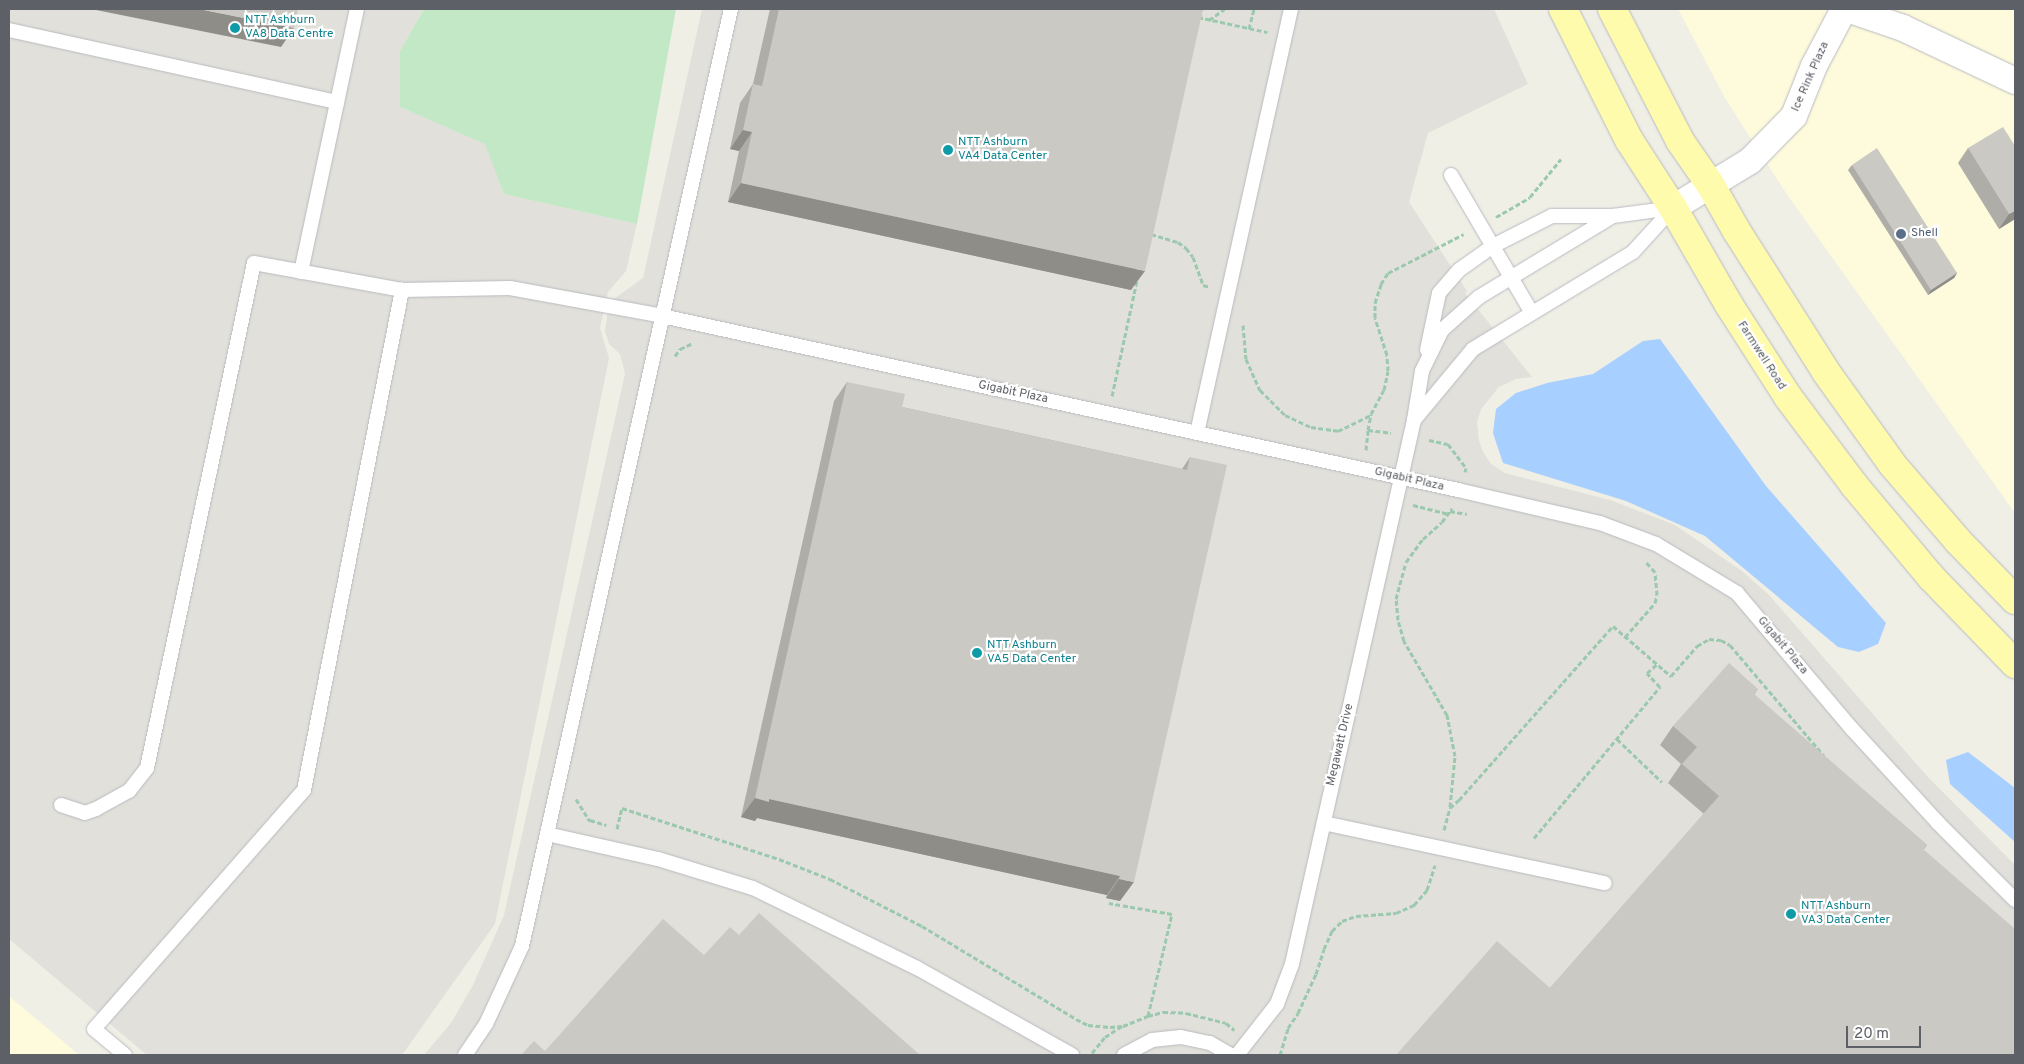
<!DOCTYPE html>
<style>
body{margin:0}
#map{position:relative;width:2024px;height:1064px;overflow:hidden;background:#f0efe6;font-family:Overpass,sans-serif}
div>[style]{position:absolute}
[style*='--x']{left:calc(var(--x)*1px);top:calc(var(--y)*1px);width:calc(var(--w)*1px);rotate:calc(var(--a)*1deg)}
.commercial>*{inset:0;background:#fefadc}
.industrial>*{inset:0;background:#e1e0da}
.green>*{inset:0;background:#c2e8c6}
.water>*{inset:0;background:#a7cfff}
.path>*{height:3px;margin-top:-1.5px;transform-origin:0;background:repeating-linear-gradient(90deg,#9bc9ad 0 5px,transparent 0 7.5px)}
.roads{filter:drop-shadow(0 0 1px #b8bac0) drop-shadow(0 0 1px #b8bac0)}
.lane>*{height:14px;margin:-7px;padding:0 7px;transform-origin:7px;border-radius:7px;background:#fff}
.street>*{height:26px;margin:-13px;padding:0 13px;transform-origin:13px;border-radius:13px;background:#fff}
.primary>*{height:28px;margin:-14px;padding:0 14px;transform-origin:14px;border-radius:14px;background:#fffbac}
.wall>*{inset:0;background:#afada8}
.shaded-wall>*{inset:0;background:#8e8d88}
.building>*{inset:0;background:#cbc9c3}
.dots>*{width:14px;height:14px;translate:-50% -50%;box-sizing:border-box;border:2px solid #fff;border-radius:50%}
span{translate:-50% -50%;white-space:nowrap;text-align:center;line-height:1.15;-webkit-text-stroke:4.5px #fff;paint-order:stroke}
.culture-label{font-size:12px;color:#0d838f}
.left{translate:0 -50%;text-align:left}
.street-label{font-size:12px;color:#5d6066}
.service-label{font-size:12px;color:#4e5e75}
.frame{position:absolute;inset:0;border:10px solid #5d6066;pointer-events:none}
.scale{position:absolute;left:1846px;top:1026px;width:75px;height:22px;box-sizing:border-box;border:2px solid #5d6066;border-top:0;padding-left:6px;font-size:15px;line-height:18px;white-space:nowrap;color:#5d6066;-webkit-text-stroke:4px #fff;paint-order:stroke}
</style>
<div id="map">
<div class="commercial">
<i style="clip-path:polygon(1678px 9px,2015px 9px,2015px 513px,1786px 193px,1725px 98px)"></i>
<i style="clip-path:polygon(9px 996px,79px 1055px,9px 1055px)"></i>
</div>
<div class="industrial">
<i style="clip-path:polygon(9px 9px,424px 9px,400px 51px,400px 107px,486px 144px,504px 194px,637px 224px,626px 271px,608px 292px,600px 328px,609px 358px,495px 924px,402px 1055px,147px 1055px,9px 939px)"></i>
<i style="clip-path:polygon(702px 9px,1494px 9px,1528px 84px,1428px 133px,1409px 202px,1467px 291px,1465px 293px,1532px 377px,1516px 379px,1499px 387px,1481px 409px,1477px 422px,1479px 441px,1483px 452px,1491px 464px,1505px 473px,1610px 500px,1675px 525px,1742px 571px,1769px 595px,1927px 776px,2015px 865px,2015px 1055px,424px 1055px,451px 1023px,473px 985px,504px 915px,625px 374px,620px 354px,609px 344px,605px 331px,608px 310px,615px 298px,643px 278px)"></i>
</div>
<div class="green">
<i style="clip-path:polygon(424px 9px,676px 9px,637px 224px,504px 194px,485px 144px,400px 107px,400px 51px)"></i>
</div>
<div class="water">
<i style="clip-path:polygon(1660px 339px,1766px 486px,1886px 623px,1878px 644px,1859px 652px,1838px 647px,1705px 536px,1626px 501px,1503px 463px,1493px 433px,1496px 409px,1516px 393px,1547px 383px,1593px 374px,1643px 341px)"></i>
<i style="clip-path:polygon(1968px 752px,2015px 788px,2015px 842px,1950px 784px,1946px 760px)"></i>
</div>
<div class="path">
<i style="--x:1198;--y:17;--w:71;--a:12.3"></i>
<i style="--x:1209;--y:20;--w:19;--a:-35"></i>
<i style="--x:1249;--y:29;--w:21;--a:-76"></i>
<i style="--x:1496;--y:217;--w:39;--a:-30"></i>
<i style="--x:1530;--y:197;--w:49;--a:-50.8"></i>
<i style="--x:1151;--y:234;--w:28;--a:17"></i>
<i style="--x:1178;--y:242;--w:10;--a:37"></i>
<i style="--x:1186;--y:248;--w:11;--a:52"></i>
<i style="--x:1193;--y:257;--w:30;--a:70"></i>
<i style="--x:1203;--y:285;--w:7;--a:16"></i>
<i style="--x:1243;--y:325;--w:34;--a:85"></i>
<i style="--x:1246;--y:359;--w:34;--a:66"></i>
<i style="--x:1260;--y:390;--w:35;--a:45"></i>
<i style="--x:1285;--y:415;--w:29;--a:25"></i>
<i style="--x:1311;--y:427;--w:27;--a:8"></i>
<i style="--x:1338;--y:431;--w:37;--a:-26"></i>
<i style="--x:675;--y:356;--w:9;--a:-54"></i>
<i style="--x:680;--y:349;--w:14;--a:-25"></i>
<i style="--x:1112;--y:396;--w:119;--a:-77.8"></i>
<i style="--x:1368;--y:430;--w:16;--a:-79"></i>
<i style="--x:1371;--y:414;--w:27;--a:-62"></i>
<i style="--x:1384;--y:390;--w:19;--a:-78"></i>
<i style="--x:1388;--y:371;--w:16;--a:-94"></i>
<i style="--x:1387;--y:355;--w:39;--a:-108"></i>
<i style="--x:1375;--y:318;--w:15;--a:-90"></i>
<i style="--x:1375;--y:303;--w:20;--a:-72"></i>
<i style="--x:1381;--y:284;--w:13;--a:-58"></i>
<i style="--x:1388;--y:273;--w:85;--a:-27.2"></i>
<i style="--x:1429;--y:440;--w:19;--a:12"></i>
<i style="--x:1448;--y:444;--w:30;--a:53"></i>
<i style="--x:1466;--y:468;--w:4;--a:104"></i>
<i style="--x:1366;--y:450;--w:20;--a:-84"></i>
<i style="--x:1368;--y:430;--w:23;--a:7"></i>
<i style="--x:1413;--y:505;--w:36;--a:14"></i>
<i style="--x:1450;--y:511;--w:17;--a:10"></i>
<i style="--x:1625;--y:637;--w:45;--a:-48.6"></i>
<i style="--x:1655;--y:603;--w:8;--a:-76"></i>
<i style="--x:1657;--y:595;--w:23;--a:-95"></i>
<i style="--x:1655;--y:572;--w:13;--a:-132"></i>
<i style="--x:1617;--y:739;--w:62;--a:43.7"></i>
<i style="--x:576;--y:799;--w:26;--a:58"></i>
<i style="--x:1450;--y:807;--w:51;--a:-84.4"></i>
<i style="--x:1455;--y:756;--w:42;--a:-101"></i>
<i style="--x:1447;--y:715;--w:86;--a:-120.2"></i>
<i style="--x:1404;--y:641;--w:22;--a:-106"></i>
<i style="--x:1398;--y:620;--w:21;--a:-95"></i>
<i style="--x:1396;--y:599;--w:38;--a:-75"></i>
<i style="--x:1406;--y:562;--w:29;--a:-54"></i>
<i style="--x:1423;--y:539;--w:25;--a:-42"></i>
<i style="--x:1442;--y:522;--w:17;--a:-54"></i>
<i style="--x:590;--y:820;--w:17;--a:17"></i>
<i style="--x:617;--y:829;--w:22;--a:-77"></i>
<i style="--x:622;--y:808;--w:165;--a:18"></i>
<i style="--x:779;--y:859;--w:55;--a:21.4"></i>
<i style="--x:830;--y:879;--w:103;--a:27.1"></i>
<i style="--x:922;--y:926;--w:180;--a:31.1"></i>
<i style="--x:1076;--y:1019;--w:13;--a:27"></i>
<i style="--x:1088;--y:1025;--w:22;--a:5"></i>
<i style="--x:1110;--y:1027;--w:13;--a:-4"></i>
<i style="--x:1123;--y:1026;--w:27;--a:-22"></i>
<i style="--x:1148;--y:1016;--w:105;--a:-76.8"></i>
<i style="--x:1172;--y:914;--w:64;--a:-170.1"></i>
<i style="--x:1444;--y:830;--w:23;--a:-75"></i>
<i style="--x:1450;--y:808;--w:12;--a:-42"></i>
<i style="--x:1459;--y:800;--w:232;--a:-48.5"></i>
<i style="--x:1613;--y:626;--w:77;--a:40.8"></i>
<i style="--x:1671;--y:676;--w:40;--a:-49"></i>
<i style="--x:1697;--y:646;--w:14;--a:-30"></i>
<i style="--x:1709;--y:639;--w:12;--a:5"></i>
<i style="--x:1721;--y:640;--w:10;--a:29"></i>
<i style="--x:1730;--y:645;--w:145;--a:49.7"></i>
<i style="--x:1534;--y:838;--w:197;--a:-50.2"></i>
<i style="--x:1660;--y:687;--w:19;--a:-133"></i>
<i style="--x:1647;--y:673;--w:13;--a:-42"></i>
<i style="--x:1148;--y:1016;--w:16;--a:-15"></i>
<i style="--x:1163;--y:1012;--w:23;--a:2"></i>
<i style="--x:1186;--y:1013;--w:41;--a:14"></i>
<i style="--x:1226;--y:1023;--w:11;--a:41"></i>
<i style="--x:1092;--y:1053;--w:21;--a:-51"></i>
<i style="--x:1105;--y:1037;--w:20;--a:-33"></i>
<i style="--x:1280;--y:1055;--w:28;--a:-73"></i>
<i style="--x:1288;--y:1028;--w:18;--a:-56"></i>
<i style="--x:1298;--y:1013;--w:43;--a:-65.2"></i>
<i style="--x:1316;--y:974;--w:26;--a:-72"></i>
<i style="--x:1324;--y:949;--w:20;--a:-66"></i>
<i style="--x:1332;--y:931;--w:14;--a:-45"></i>
<i style="--x:1342;--y:921;--w:15;--a:-20"></i>
<i style="--x:1356;--y:916;--w:40;--a:-4.3"></i>
<i style="--x:1396;--y:913;--w:20;--a:-24"></i>
<i style="--x:1414;--y:905;--w:20;--a:-49"></i>
<i style="--x:1427;--y:890;--w:26;--a:-72"></i>
</div>
<div class="roads">
<div class="lane">
<i style="--x:9;--y:30;--w:336;--a:12.4"></i>
<i style="--x:1451;--y:175;--w:160;--a:59.6"></i>
<i style="--x:301;--y:272;--w:269;--a:-78"></i>
<i style="--x:1427;--y:350;--w:58;--a:-78.1"></i>
<i style="--x:1439;--y:293;--w:30;--a:-49"></i>
<i style="--x:1459;--y:270;--w:42;--a:-35.2"></i>
<i style="--x:1493;--y:246;--w:66;--a:-27"></i>
<i style="--x:1552;--y:216;--w:60;--a:0"></i>
<i style="--x:1414;--y:420;--w:92;--a:-50.3"></i>
<i style="--x:1473;--y:349;--w:187;--a:-31.2"></i>
<i style="--x:1633;--y:252;--w:59;--a:-47.7"></i>
<i style="--x:1197;--y:433;--w:434;--a:-77.5"></i>
<i style="--x:61;--y:805;--w:25;--a:18"></i>
<i style="--x:85;--y:813;--w:12;--a:-20"></i>
<i style="--x:96;--y:809;--w:38;--a:-29"></i>
<i style="--x:129;--y:791;--w:29;--a:-52"></i>
<i style="--x:147;--y:768;--w:516;--a:-78.04"></i>
<i style="--x:254;--y:263;--w:150;--a:10.3"></i>
<i style="--x:1324;--y:823;--w:287;--a:12.1"></i>
<i style="--x:547;--y:834;--w:114;--a:12.7"></i>
<i style="--x:658;--y:859;--w:99;--a:17"></i>
<i style="--x:753;--y:888;--w:182;--a:26"></i>
<i style="--x:917;--y:968;--w:178;--a:29.3"></i>
<i style="--x:125;--y:1055;--w:40;--a:-140"></i>
<i style="--x:94;--y:1029;--w:318;--a:-48.7"></i>
<i style="--x:304;--y:790;--w:510;--a:-78.91"></i>
<i style="--x:402;--y:290;--w:108;--a:-1.1"></i>
<i style="--x:510;--y:288;--w:155;--a:10.4"></i>
<i style="--x:662;--y:316;--w:815;--a:12.33"></i>
<i style="--x:1458;--y:490;--w:146;--a:13.1"></i>
<i style="--x:1600;--y:523;--w:60;--a:20.6"></i>
<i style="--x:1656;--y:544;--w:95;--a:31.2"></i>
<i style="--x:1737;--y:593;--w:178;--a:49.8"></i>
<i style="--x:1852;--y:729;--w:127;--a:47.5"></i>
<i style="--x:1938;--y:823;--w:109;--a:45"></i>
<i style="--x:465;--y:1055;--w:37;--a:-56"></i>
<i style="--x:486;--y:1024;--w:86;--a:-65.2"></i>
<i style="--x:522;--y:946;--w:960;--a:-77.43"></i>
<i style="--x:1124;--y:1055;--w:32;--a:-28"></i>
<i style="--x:1152;--y:1040;--w:29;--a:-6"></i>
<i style="--x:1181;--y:1037;--w:30;--a:12"></i>
<i style="--x:1210;--y:1043;--w:24;--a:30"></i>
<i style="--x:1237;--y:1055;--w:65;--a:-51.9"></i>
<i style="--x:1277;--y:1004;--w:43;--a:-69.4"></i>
<i style="--x:1292;--y:964;--w:558;--a:-77.36"></i>
<i style="--x:1414;--y:420;--w:50;--a:-80.7"></i>
<i style="--x:1422;--y:371;--w:46;--a:-64"></i>
<i style="--x:1442;--y:330;--w:50;--a:-41.7"></i>
<i style="--x:1479;--y:297;--w:157;--a:-31.2"></i>
<i style="--x:1613;--y:216;--w:61;--a:-7.6"></i>
</div>
<div class="street">
<i style="--x:1847;--y:9;--w:59;--a:18.7"></i>
<i style="--x:1903;--y:28;--w:124;--a:25.3"></i>
<i style="--x:1673;--y:208;--w:90;--a:-31.4"></i>
<i style="--x:1750;--y:161;--w:63;--a:-45.6"></i>
<i style="--x:1794;--y:116;--w:54;--a:-68.2"></i>
<i style="--x:1814;--y:66;--w:64;--a:-62.2"></i>
</div>
<div class="primary">
<i style="--x:1563;--y:9;--w:147;--a:63.3"></i>
<i style="--x:1629;--y:140;--w:81;--a:57.1"></i>
<i style="--x:1673;--y:208;--w:112;--a:60"></i>
<i style="--x:1729;--y:305;--w:109;--a:57.3"></i>
<i style="--x:1788;--y:397;--w:110;--a:53.1"></i>
<i style="--x:1854;--y:485;--w:120;--a:50.1"></i>
<i style="--x:1931;--y:577;--w:121;--a:46"></i>
<i style="--x:1612;--y:9;--w:148;--a:62.7"></i>
<i style="--x:1680;--y:141;--w:52;--a:55.1"></i>
<i style="--x:1710;--y:184;--w:53;--a:60.5"></i>
<i style="--x:1736;--y:230;--w:168;--a:57.6"></i>
<i style="--x:1826;--y:372;--w:113;--a:54.3"></i>
<i style="--x:1892;--y:464;--w:101;--a:49.4"></i>
<i style="--x:1958;--y:541;--w:82;--a:46"></i>
</div>
</div>
<div class="wall">
<i style="clip-path:polygon(770px 9px,1203px 9px,1131px 290px,728px 202px,739px 151px,730px 149px,740px 103px,753px 84px)"></i>
<i style="clip-path:polygon(2015px 146px,2015px 219px,1999px 229px,1958px 163px,1968px 148px)"></i>
<i style="clip-path:polygon(1852px 165px,1957px 273px,1954px 278px,1928px 295px,1848px 170px)"></i>
<i style="clip-path:polygon(847px 382px,902px 407px,1182px 469px,1190px 457px,1120px 901px,1106px 898px,1107px 895px,757px 818px,755px 821px,741px 817px,834px 401px)"></i>
<i style="clip-path:polygon(1758px 689px,1754px 695px,1927px 845px,1924px 849px,1550px 988px,1704px 814px,1668px 783px,1681px 764px,1660px 745px,1673px 726px)"></i>
</div>
<div class="shaded-wall">
<i style="clip-path:polygon(91px 9px,199px 9px,294px 28px,281px 47px)"></i>
<i style="clip-path:polygon(743px 130px,752px 132px,739px 151px,730px 149px)"></i>
<i style="clip-path:polygon(741px 183px,1145px 271px,1131px 290px,728px 202px)"></i>
<i style="clip-path:polygon(2015px 211px,2015px 219px,1999px 229px,2009px 214px)"></i>
<i style="clip-path:polygon(1957px 273px,1954px 278px,1928px 295px,1931px 290px)"></i>
<i style="clip-path:polygon(755px 798px,769px 799px,1120px 876px,1107px 895px,757px 818px,755px 821px,741px 817px)"></i>
<i style="clip-path:polygon(1119px 879px,1134px 882px,1120px 901px,1106px 898px)"></i>
</div>
<div class="building">
<i style="clip-path:polygon(199px 9px,298px 9px,294px 28px)"></i>
<i style="clip-path:polygon(779px 9px,1203px 9px,1145px 271px,741px 183px,752px 132px,743px 130px,753px 84px,762px 86px)"></i>
<i style="clip-path:polygon(2003px 127px,2015px 146px,2015px 211px,2009px 214px,1968px 148px)"></i>
<i style="clip-path:polygon(1877px 148px,1957px 273px,1931px 290px,1852px 165px)"></i>
<i style="clip-path:polygon(847px 382px,905px 394px,902px 407px,1187px 470px,1190px 457px,1227px 465px,1134px 882px,1119px 879px,1120px 876px,769px 799px,769px 802px,755px 798px)"></i>
<i style="clip-path:polygon(1729px 663px,1758px 689px,1754px 694px,1927px 845px,1923px 849px,2015px 929px,2015px 1055px,1396px 1055px,1497px 941px,1550px 988px,1719px 796px,1682px 764px,1697px 747px,1673px 726px)"></i>
<i style="clip-path:polygon(759px 913px,920px 1055px,521px 1055px,534px 1041px,545px 1051px,663px 919px,704px 955px,730px 927px,739px 935px)"></i>
</div>
<div class="dots">
<i style="left:235px;top:28px;background:#0f9aa8"></i>
<i style="left:948px;top:150px;background:#0f9aa8"></i>
<i style="left:1901px;top:234px;background:#5c6f8a"></i>
<i style="left:977px;top:653px;background:#0f9aa8"></i>
<i style="left:1791px;top:914px;background:#0f9aa8"></i>
</div>
<div class="culture-label">
<span class="left" style="left:245px;top:28px">NTT Ashburn<br>VA8 Data Centre</span>
<span class="left" style="left:958px;top:150px">NTT Ashburn<br>VA4 Data Center</span>
<span class="left" style="left:987px;top:653px">NTT Ashburn<br>VA5 Data Center</span>
<span class="left" style="left:1801px;top:914px">NTT Ashburn<br>VA3 Data Center</span>
</div>
<div class="street-label">
<span style="left:1811px;top:77px;rotate:-66deg">Ice Rink Plaza</span>
<span style="left:1761px;top:356px;rotate:57deg">Farmwell Road</span>
<span style="left:1013px;top:393px;rotate:12deg">Gigabit Plaza</span>
<span style="left:1409px;top:480px;rotate:13deg">Gigabit Plaza</span>
<span style="left:1782px;top:646px;rotate:50deg">Gigabit Plaza</span>
<span style="left:1341px;top:745px;rotate:-77deg">Megawatt Drive</span>
</div>
<div class="service-label">
<span class="left" style="left:1911px;top:234px">Shell</span>
</div>
<div class="frame"></div>
<div class="scale">20 m</div>
</div>
